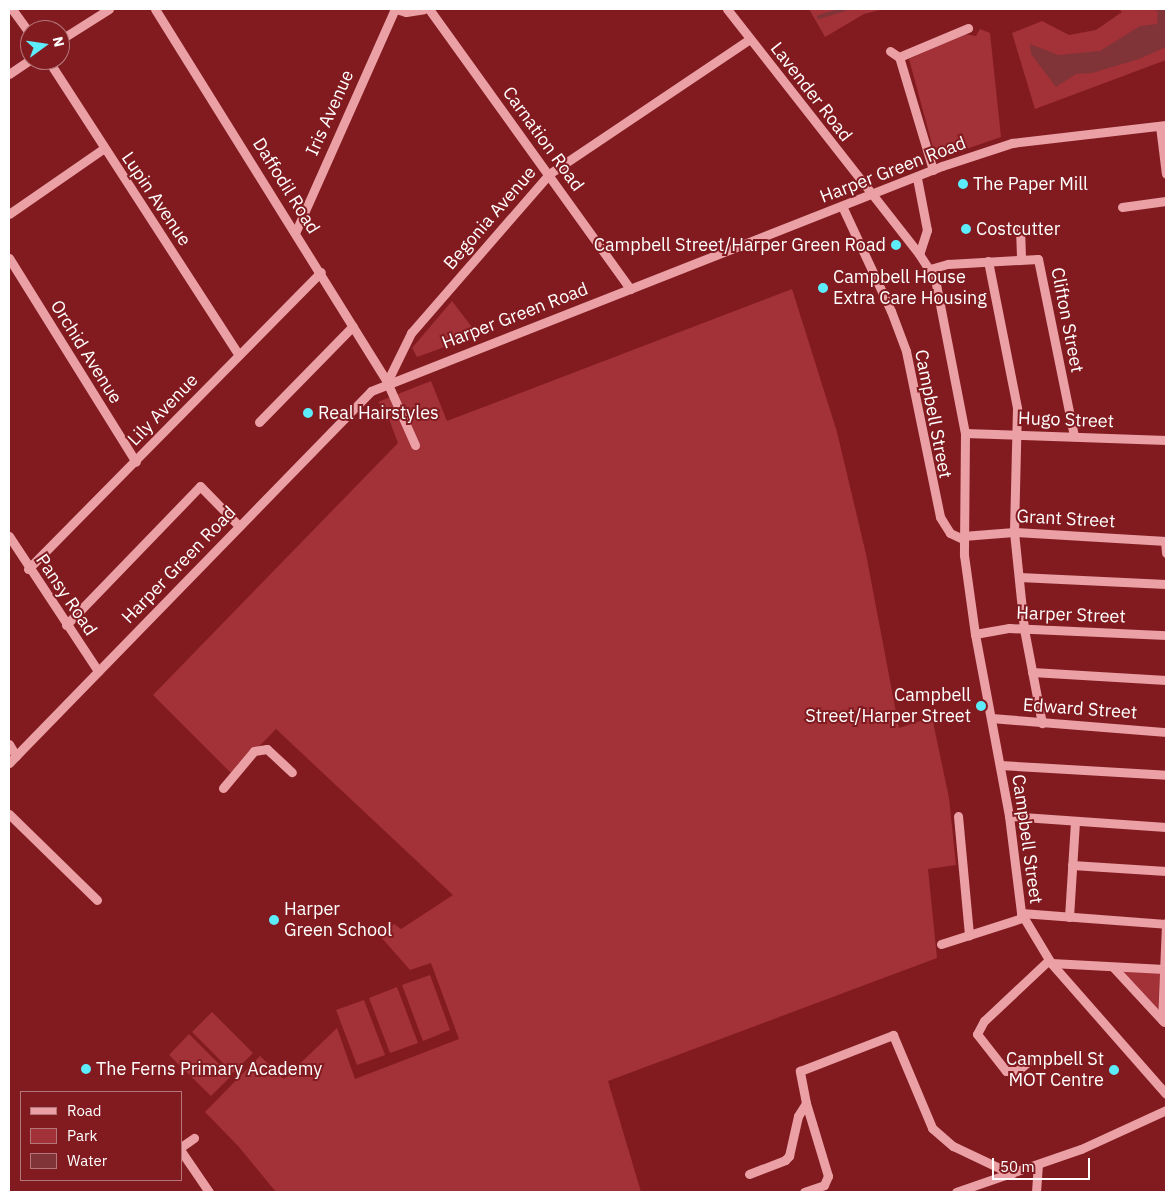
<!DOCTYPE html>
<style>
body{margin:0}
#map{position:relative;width:1175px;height:1201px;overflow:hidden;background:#821b20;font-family:"IBM Plex Sans",sans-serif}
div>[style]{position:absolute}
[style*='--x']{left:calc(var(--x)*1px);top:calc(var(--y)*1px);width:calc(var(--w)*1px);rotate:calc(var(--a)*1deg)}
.green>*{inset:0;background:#a23138}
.water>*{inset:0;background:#813437}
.stream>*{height:4px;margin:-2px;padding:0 2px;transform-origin:2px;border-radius:2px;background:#813437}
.minor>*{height:9px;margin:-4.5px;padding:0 4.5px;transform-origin:4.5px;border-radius:4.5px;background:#eaa0a5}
.dots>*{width:14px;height:14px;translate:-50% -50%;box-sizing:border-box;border:2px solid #821b20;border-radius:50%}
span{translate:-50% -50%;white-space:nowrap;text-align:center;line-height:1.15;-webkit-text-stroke:4px #821b20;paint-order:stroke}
.street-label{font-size:18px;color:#fff}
.poi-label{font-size:18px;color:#fff}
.left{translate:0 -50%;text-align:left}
.right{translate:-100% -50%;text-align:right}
.frame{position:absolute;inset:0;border:10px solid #fff;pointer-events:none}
.legend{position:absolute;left:20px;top:1091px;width:162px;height:90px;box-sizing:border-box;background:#821b20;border:1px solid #b47679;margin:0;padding:6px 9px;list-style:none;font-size:15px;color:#fff}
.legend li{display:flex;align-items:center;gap:10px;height:25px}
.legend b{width:25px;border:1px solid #b47679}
.north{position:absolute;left:20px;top:20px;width:50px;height:50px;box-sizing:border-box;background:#821b20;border:1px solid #b47679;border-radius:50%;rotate:76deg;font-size:14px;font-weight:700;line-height:20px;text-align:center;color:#fff}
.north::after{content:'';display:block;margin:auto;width:18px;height:22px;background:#5decfc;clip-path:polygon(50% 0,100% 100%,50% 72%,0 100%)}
.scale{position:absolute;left:992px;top:1158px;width:98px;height:22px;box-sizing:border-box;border:2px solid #fff;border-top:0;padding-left:6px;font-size:15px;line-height:18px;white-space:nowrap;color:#fff;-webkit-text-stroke:4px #821b20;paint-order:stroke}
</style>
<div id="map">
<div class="green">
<i style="clip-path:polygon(809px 9px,883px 9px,864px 14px,825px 37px)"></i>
<i style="clip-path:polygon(1119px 9px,1166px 9px,1166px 60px,1035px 109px,1012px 33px,1042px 21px,1069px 35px,1096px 30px,1122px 12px)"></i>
<i style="clip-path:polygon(980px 29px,990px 33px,1001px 137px,949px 155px,935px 155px,909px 59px,965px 34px,976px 36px)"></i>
<i style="clip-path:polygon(792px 289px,837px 432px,866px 554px,899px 728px,932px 717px,949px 798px,956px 865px,928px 869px,937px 958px,608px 1081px,641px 1192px,276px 1192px,239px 1147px,205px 1112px,260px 1056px,284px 1079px,337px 1028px,355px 1079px,459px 1039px,431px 963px,410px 970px,381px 937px,394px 924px,401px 929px,453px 895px,276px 729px,232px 774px,153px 695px,398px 443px,386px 411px,378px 402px,431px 381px,447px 421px)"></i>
<i style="clip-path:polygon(452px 301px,478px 335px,417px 357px,412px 348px)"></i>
<i style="clip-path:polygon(1123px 971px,1160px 972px,1158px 1012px)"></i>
<i style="clip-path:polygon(430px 975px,450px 1030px,423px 1041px,402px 985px)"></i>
<i style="clip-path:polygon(397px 987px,418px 1043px,390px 1053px,369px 998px)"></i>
<i style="clip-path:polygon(364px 1000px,385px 1055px,357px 1065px,336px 1010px)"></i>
<i style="clip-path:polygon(212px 1012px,253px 1053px,233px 1073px,192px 1032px)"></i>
<i style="clip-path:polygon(189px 1034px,231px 1076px,211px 1096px,169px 1055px)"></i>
</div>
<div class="water">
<i style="clip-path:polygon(1152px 9px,1166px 9px,1166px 47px,1139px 59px,1092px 73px,1076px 74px,1056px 87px,1031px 54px,1030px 44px,1058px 55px,1100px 51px,1140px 26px,1157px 24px,1158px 12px)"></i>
</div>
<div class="stream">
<i style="--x:819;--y:17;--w:27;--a:-17"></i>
</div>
<div class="minor">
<i style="--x:12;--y:9;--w:31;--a:54"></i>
<i style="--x:155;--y:9;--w:439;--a:58.1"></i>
<i style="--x:387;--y:382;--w:69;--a:66"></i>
<i style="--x:396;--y:9;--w:10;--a:17"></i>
<i style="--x:406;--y:12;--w:18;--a:-9"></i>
<i style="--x:429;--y:9;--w:345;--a:54.3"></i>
<i style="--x:727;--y:9;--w:311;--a:51.9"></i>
<i style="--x:919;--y:254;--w:30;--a:57"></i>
<i style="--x:935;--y:279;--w:157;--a:79"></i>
<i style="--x:965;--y:433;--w:122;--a:90.5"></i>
<i style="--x:964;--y:555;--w:80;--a:82.1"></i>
<i style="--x:975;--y:634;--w:185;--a:79.4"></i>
<i style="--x:1009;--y:816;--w:98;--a:82.9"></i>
<i style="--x:1021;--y:913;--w:58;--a:59"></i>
<i style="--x:1051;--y:963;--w:174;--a:48.7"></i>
<i style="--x:60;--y:40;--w:58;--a:-32.3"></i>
<i style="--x:890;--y:51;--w:11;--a:34"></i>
<i style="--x:48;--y:60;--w:351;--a:57.1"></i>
<i style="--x:9;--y:74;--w:25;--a:-34"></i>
<i style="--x:1160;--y:126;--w:48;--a:82.9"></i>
<i style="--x:933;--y:170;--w:118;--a:-106.7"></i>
<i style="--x:899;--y:57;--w:75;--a:-22.8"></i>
<i style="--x:917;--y:178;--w:53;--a:79.1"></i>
<i style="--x:927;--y:230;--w:25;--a:108"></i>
<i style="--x:842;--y:206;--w:116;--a:65"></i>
<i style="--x:891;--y:311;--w:43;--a:69.4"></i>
<i style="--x:906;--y:351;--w:169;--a:78.4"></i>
<i style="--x:940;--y:517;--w:19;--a:58"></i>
<i style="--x:950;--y:533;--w:14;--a:25"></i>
<i style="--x:1122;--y:207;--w:44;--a:-7.8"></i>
<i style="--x:9;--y:214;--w:114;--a:-34.7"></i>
<i style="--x:1020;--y:228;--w:31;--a:88"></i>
<i style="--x:296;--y:231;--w:243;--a:-66"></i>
<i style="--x:9;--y:258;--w:240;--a:58.1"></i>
<i style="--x:988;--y:261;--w:150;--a:78.8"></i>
<i style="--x:1017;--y:408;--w:124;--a:91.4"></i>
<i style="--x:1014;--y:532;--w:98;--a:84.1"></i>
<i style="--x:1024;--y:629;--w:96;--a:79.2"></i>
<i style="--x:930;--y:269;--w:19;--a:-16"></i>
<i style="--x:948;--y:264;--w:90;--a:-3.2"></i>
<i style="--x:1038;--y:259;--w:181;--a:78.5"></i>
<i style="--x:387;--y:382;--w:55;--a:-63.9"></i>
<i style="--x:411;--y:333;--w:211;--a:-49"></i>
<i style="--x:549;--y:174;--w:242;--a:-33.9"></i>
<i style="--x:259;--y:422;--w:134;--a:-45.6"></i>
<i style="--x:965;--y:433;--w:201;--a:2"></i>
<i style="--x:9;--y:536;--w:162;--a:56.6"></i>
<i style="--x:963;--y:536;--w:51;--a:-4.5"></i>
<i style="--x:1014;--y:532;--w:152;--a:3.4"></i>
<i style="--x:1165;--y:541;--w:12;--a:85"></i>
<i style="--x:28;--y:569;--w:417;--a:-45.4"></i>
<i style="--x:1019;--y:577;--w:147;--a:2.7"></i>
<i style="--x:66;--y:625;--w:193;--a:-46"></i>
<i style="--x:200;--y:486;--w:56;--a:45.7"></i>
<i style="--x:975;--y:634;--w:35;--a:-10"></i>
<i style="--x:1009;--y:628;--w:157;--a:2.6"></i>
<i style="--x:1032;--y:672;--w:134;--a:3.4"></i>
<i style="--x:991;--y:718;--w:176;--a:4.6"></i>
<i style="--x:9;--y:744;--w:14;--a:60"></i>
<i style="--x:9;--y:763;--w:519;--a:-45.78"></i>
<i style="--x:371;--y:391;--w:614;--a:-21.51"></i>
<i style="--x:942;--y:166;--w:74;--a:-18.2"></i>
<i style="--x:1012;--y:143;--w:155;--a:-6.7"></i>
<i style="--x:1000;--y:765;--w:166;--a:3.4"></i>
<i style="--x:223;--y:788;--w:48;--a:-50"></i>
<i style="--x:254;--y:751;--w:13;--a:-9"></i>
<i style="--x:267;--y:749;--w:34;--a:43"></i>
<i style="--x:9;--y:814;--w:123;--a:44.3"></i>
<i style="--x:958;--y:816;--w:120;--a:84.7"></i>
<i style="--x:1009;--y:816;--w:157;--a:4"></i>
<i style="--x:1072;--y:865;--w:94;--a:3.7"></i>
<i style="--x:1021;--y:913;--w:145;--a:4.3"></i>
<i style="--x:1069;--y:917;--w:95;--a:-86.4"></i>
<i style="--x:941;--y:944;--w:85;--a:-17.8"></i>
<i style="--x:1051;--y:963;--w:113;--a:3"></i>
<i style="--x:1113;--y:967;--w:75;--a:47.2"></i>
<i style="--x:1162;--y:1020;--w:97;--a:-87.6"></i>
<i style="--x:1029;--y:1061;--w:16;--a:140"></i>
<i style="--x:1017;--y:1071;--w:11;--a:180"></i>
<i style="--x:1006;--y:1071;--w:47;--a:-128.1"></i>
<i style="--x:977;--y:1034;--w:15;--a:-62"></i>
<i style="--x:984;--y:1021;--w:89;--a:-43.2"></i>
<i style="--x:181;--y:1147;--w:16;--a:-35"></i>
<i style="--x:181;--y:1151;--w:50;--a:55.7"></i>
<i style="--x:749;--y:1174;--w:39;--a:-21"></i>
<i style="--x:785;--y:1160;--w:6;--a:-45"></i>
<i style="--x:789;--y:1156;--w:41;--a:-77.3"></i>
<i style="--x:798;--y:1116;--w:15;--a:-58"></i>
<i style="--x:806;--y:1103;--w:33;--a:-101"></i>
<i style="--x:800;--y:1071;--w:100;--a:-21.2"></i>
<i style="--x:893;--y:1035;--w:101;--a:67.2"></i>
<i style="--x:932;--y:1128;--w:28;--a:41"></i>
<i style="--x:953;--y:1146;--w:65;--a:25.4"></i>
<i style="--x:804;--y:1192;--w:21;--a:-19"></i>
<i style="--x:824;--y:1185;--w:10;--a:-66"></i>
<i style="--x:828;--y:1176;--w:76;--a:-106.8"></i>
<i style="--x:956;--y:1192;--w:132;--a:-19"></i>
<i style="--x:1081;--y:1149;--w:94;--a:-24.6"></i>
<i style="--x:1036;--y:1192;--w:27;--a:-86"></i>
</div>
<div class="dots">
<i style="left:963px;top:184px;background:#5decfc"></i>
<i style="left:966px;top:229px;background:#5decfc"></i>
<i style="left:896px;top:245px;background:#5decfc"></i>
<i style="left:823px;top:288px;background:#5decfc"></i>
<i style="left:308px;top:413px;background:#5decfc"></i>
<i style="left:981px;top:706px;background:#5decfc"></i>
<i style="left:274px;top:920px;background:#5decfc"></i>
<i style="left:86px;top:1069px;background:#5decfc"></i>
<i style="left:1114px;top:1070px;background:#5decfc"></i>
</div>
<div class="street-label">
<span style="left:811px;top:92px;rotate:52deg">Lavender Road</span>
<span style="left:330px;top:113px;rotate:-66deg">Iris Avenue</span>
<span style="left:543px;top:139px;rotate:54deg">Carnation Road</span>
<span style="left:893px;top:170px;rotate:-21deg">Harper Green Road</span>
<span style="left:286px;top:186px;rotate:58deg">Daffodil Road</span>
<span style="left:156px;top:199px;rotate:56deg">Lupin Avenue</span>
<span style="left:490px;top:218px;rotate:-49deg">Begonia Avenue</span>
<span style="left:515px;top:316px;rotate:-21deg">Harper Green Road</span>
<span style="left:1067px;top:320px;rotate:79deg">Clifton Street</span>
<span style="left:86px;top:352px;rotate:58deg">Orchid Avenue</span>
<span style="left:163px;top:410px;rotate:-46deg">Lily Avenue</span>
<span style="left:933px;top:414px;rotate:79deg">Campbell Street</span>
<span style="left:1066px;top:420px;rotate:2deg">Hugo Street</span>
<span style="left:1066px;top:519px;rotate:3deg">Grant Street</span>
<span style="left:179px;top:565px;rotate:-46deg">Harper Green Road</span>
<span style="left:66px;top:595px;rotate:56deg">Pansy Road</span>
<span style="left:1071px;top:615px;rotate:2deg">Harper Street</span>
<span style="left:1080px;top:709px;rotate:4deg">Edward Street</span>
<span style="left:1027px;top:839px;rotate:82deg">Campbell Street</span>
</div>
<div class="poi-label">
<span class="left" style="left:973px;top:184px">The Paper Mill</span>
<span class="left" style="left:976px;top:229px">Costcutter</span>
<span class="right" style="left:886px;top:245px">Campbell Street/Harper Green Road</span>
<span class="left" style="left:833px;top:288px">Campbell House<br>Extra Care Housing</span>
<span class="left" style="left:318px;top:413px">Real Hairstyles</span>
<span class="right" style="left:971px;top:706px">Campbell<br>Street/Harper Street</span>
<span class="left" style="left:284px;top:920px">Harper<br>Green School</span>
<span class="right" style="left:1104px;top:1070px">Campbell St<br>MOT Centre</span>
<span class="left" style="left:96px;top:1069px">The Ferns Primary Academy</span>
</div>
<div class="frame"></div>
<ul class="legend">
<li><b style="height:6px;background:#eaa0a5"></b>Road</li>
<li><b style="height:14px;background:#a23138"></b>Park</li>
<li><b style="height:14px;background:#813437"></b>Water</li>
</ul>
<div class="north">N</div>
<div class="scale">50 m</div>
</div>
